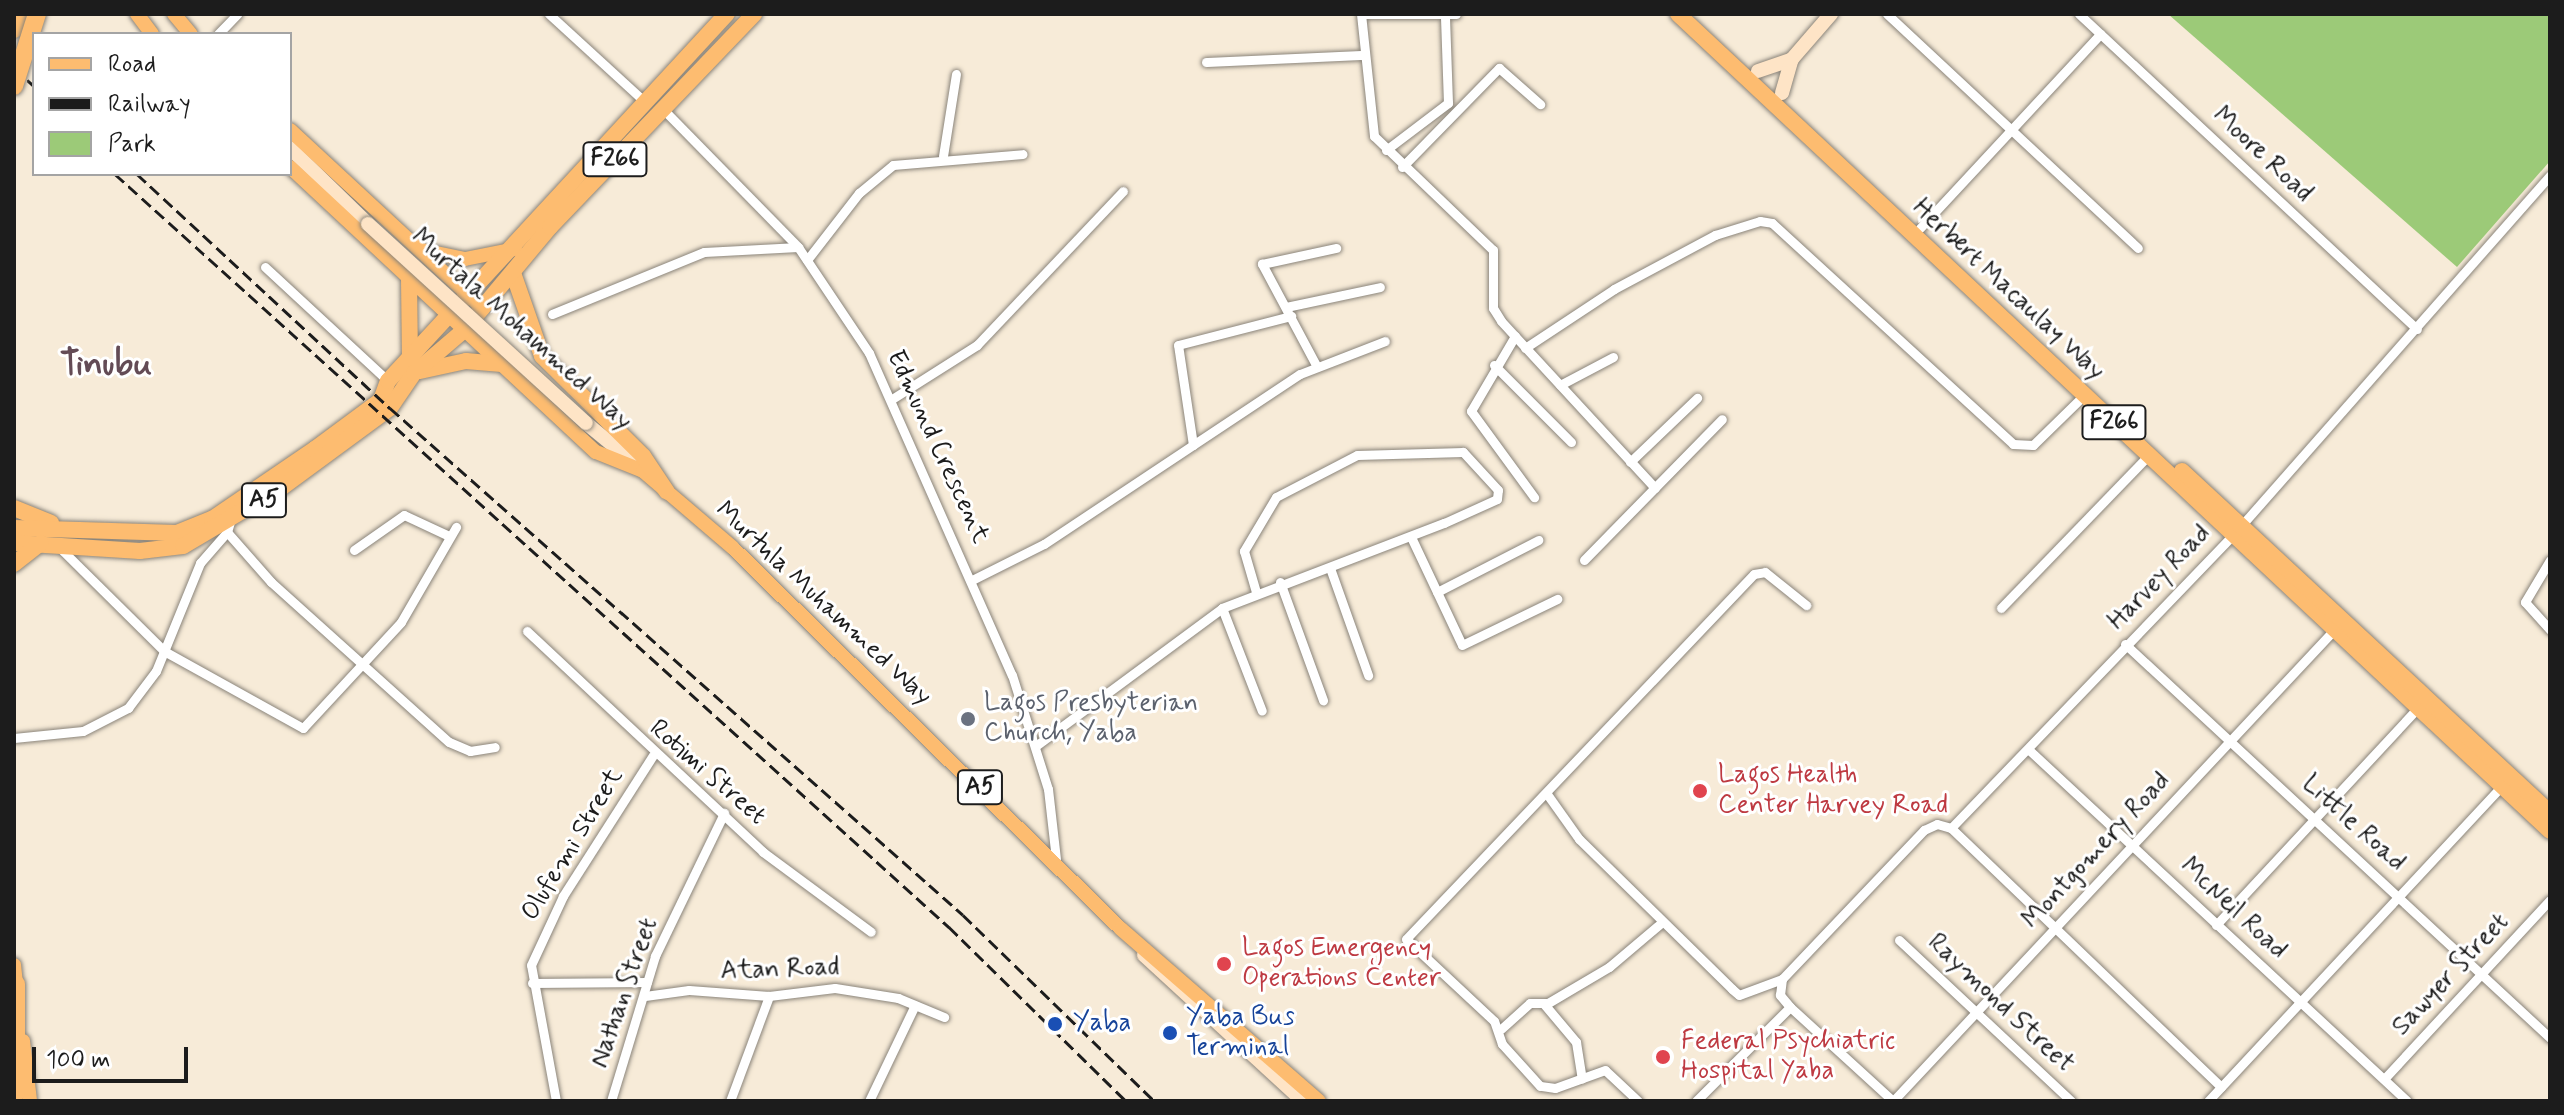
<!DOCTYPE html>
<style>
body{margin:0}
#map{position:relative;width:2564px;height:1115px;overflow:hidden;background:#f7ebd8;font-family:Mynerve,sans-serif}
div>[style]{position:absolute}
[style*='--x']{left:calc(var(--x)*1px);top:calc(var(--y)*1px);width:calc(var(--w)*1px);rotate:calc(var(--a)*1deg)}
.green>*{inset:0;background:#9cca78}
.roads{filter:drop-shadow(0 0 2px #8a847a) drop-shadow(0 0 2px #8a847a)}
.minor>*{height:9px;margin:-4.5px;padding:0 4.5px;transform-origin:4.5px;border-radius:4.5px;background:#fff}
.secondary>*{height:14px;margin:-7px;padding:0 7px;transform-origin:7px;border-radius:7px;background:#fee4c6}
.primary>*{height:14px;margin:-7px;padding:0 7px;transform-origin:7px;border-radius:7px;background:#fdbc70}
.trunk>*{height:16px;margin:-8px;padding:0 8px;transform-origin:8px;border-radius:8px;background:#fdbc70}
.motorway>*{height:18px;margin:-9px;padding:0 9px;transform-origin:9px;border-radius:9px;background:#fdbc70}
.rail>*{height:3px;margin-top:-1.5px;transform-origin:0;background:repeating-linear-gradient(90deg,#1c1c1c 0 12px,transparent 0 18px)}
.bridges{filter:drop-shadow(0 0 2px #8a847a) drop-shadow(0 0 2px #8a847a)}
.secondary-bridge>*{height:14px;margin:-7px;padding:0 7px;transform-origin:7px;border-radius:7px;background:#fee4c6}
.motorway-bridge>*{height:18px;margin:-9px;padding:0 9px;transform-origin:9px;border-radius:9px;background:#fdbc70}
.dots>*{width:22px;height:22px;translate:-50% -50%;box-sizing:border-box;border:4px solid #fff;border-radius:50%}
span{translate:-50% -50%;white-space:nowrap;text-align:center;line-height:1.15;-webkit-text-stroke:6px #fff;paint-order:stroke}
.shield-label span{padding:2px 6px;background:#fff;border:2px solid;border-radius:6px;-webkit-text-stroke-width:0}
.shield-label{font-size:24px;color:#1c1c1c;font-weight:700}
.street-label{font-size:26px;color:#1c1c1c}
.worship-label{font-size:26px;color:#5b616d}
.left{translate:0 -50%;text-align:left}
.health-label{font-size:26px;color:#be3a42}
.transit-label{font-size:26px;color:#164399}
.district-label{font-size:34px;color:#634b55;font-weight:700}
.frame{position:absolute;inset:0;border:16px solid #1c1c1c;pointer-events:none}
.legend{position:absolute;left:32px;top:32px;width:260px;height:144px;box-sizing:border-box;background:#fff;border:2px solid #a4a4a4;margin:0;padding:10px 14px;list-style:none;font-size:24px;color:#1c1c1c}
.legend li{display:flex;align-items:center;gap:16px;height:40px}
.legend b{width:40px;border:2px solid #a4a4a4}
.scale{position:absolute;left:32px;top:1047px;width:156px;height:36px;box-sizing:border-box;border:4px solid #1c1c1c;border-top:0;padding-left:10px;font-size:24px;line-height:28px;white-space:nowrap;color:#1c1c1c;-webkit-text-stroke:6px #fff;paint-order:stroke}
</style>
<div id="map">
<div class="green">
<i style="clip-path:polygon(2168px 14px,2550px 14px,2550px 161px,2457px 267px)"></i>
</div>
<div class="roads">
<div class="minor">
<i style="--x:549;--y:14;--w:132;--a:42.5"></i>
<i style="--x:1361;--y:14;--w:123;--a:83.9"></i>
<i style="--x:1374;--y:136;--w:165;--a:43.8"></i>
<i style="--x:1493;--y:250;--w:58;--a:90"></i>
<i style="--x:1493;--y:308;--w:15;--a:58"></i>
<i style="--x:1501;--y:321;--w:227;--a:47.3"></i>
<i style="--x:1365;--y:14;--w:91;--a:0"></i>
<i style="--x:1887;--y:14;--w:343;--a:43"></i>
<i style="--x:2079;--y:14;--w:462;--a:43"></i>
<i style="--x:218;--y:34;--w:28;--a:-46"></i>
<i style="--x:1206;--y:62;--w:156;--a:-2.6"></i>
<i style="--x:664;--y:110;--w:192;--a:45.6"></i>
<i style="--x:798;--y:247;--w:128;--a:56.2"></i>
<i style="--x:869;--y:353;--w:352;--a:66.1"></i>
<i style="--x:1012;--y:675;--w:120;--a:72.5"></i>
<i style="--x:1048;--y:789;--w:70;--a:83.5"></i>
<i style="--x:1386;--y:150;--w:78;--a:-37.2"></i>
<i style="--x:1448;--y:103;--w:88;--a:-92"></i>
<i style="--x:943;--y:156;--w:83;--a:-81"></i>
<i style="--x:1402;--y:167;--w:139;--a:-45.6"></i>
<i style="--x:1499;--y:68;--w:55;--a:41.3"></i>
<i style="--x:1920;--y:228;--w:265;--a:-47.1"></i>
<i style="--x:807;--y:260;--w:85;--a:-52.2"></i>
<i style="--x:859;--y:193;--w:44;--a:-39.5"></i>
<i style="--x:893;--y:165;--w:130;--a:-4.8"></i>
<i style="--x:265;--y:267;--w:168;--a:42.8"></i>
<i style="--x:1286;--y:307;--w:96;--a:-12"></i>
<i style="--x:552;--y:314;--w:164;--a:-22.2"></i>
<i style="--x:704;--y:252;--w:94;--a:-3"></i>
<i style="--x:1515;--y:336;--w:87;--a:120.4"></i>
<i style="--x:1471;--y:411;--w:107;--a:53.8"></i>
<i style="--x:1525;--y:348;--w:107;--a:-33.5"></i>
<i style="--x:1614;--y:289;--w:115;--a:-28.1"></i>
<i style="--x:1715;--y:235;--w:47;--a:-17.3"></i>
<i style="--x:1760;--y:221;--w:12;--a:9"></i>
<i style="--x:1772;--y:223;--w:327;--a:42.5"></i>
<i style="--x:2013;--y:444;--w:20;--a:3"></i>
<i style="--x:2033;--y:445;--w:73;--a:-44.4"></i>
<i style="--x:1316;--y:365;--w:115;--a:-118.1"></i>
<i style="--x:1262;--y:264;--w:76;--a:-12.2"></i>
<i style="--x:1494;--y:365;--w:109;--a:45"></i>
<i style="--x:1560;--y:385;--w:60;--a:-27.8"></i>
<i style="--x:892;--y:399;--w:101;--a:-32.4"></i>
<i style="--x:977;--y:345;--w:212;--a:-46.5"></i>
<i style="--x:1193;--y:445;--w:101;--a:-98.5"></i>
<i style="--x:1178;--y:345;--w:117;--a:-14.4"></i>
<i style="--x:1630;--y:462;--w:93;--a:-43.7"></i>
<i style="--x:230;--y:522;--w:10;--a:107"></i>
<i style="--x:227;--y:532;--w:67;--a:48.7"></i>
<i style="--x:271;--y:582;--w:239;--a:42"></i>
<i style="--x:449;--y:742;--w:23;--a:23"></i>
<i style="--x:470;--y:751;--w:25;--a:-9"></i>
<i style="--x:1411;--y:537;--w:119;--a:64.7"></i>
<i style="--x:1462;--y:645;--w:106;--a:-25.8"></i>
<i style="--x:59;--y:547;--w:148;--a:44.7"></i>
<i style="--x:164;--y:651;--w:159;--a:29"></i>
<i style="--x:303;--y:728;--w:144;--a:-47.2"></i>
<i style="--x:401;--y:622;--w:110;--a:-59.9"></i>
<i style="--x:354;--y:550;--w:61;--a:-35"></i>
<i style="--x:404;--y:515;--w:50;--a:25"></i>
<i style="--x:1584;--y:560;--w:197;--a:-45.6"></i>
<i style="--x:2550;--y:560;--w:49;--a:120.8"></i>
<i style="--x:2525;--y:602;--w:38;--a:48"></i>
<i style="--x:1330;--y:568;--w:114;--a:70.4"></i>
<i style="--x:974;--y:579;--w:78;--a:-26.6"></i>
<i style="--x:1044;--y:544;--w:307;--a:-33.6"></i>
<i style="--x:1300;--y:374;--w:91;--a:-21.2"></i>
<i style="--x:1280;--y:582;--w:126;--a:70"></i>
<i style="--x:1437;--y:592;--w:114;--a:-27.2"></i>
<i style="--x:1222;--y:608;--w:110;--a:68.8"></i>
<i style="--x:2001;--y:608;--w:213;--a:-46"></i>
<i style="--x:527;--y:631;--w:323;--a:43.1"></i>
<i style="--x:763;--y:852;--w:134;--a:36.5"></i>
<i style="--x:2125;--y:644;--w:580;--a:42.83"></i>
<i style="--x:14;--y:738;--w:69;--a:-5.8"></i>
<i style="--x:83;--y:731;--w:51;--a:-27.1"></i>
<i style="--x:128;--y:708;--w:46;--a:-52.9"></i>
<i style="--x:156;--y:671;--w:117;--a:-67.8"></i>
<i style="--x:200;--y:563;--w:41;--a:-48.9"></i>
<i style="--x:1037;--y:745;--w:230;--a:-36.5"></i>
<i style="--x:1222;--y:608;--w:238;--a:-21"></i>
<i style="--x:1444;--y:523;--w:58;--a:-24.4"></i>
<i style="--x:1497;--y:499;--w:9;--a:-84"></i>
<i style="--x:1498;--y:490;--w:52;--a:-132.6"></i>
<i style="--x:1463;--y:452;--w:106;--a:178.4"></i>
<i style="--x:1357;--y:455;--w:91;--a:152.6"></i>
<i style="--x:1276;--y:497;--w:63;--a:120.7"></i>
<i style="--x:1244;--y:551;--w:43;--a:73.7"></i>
<i style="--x:2028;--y:749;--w:517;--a:42.88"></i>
<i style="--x:1547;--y:794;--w:55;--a:54.6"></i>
<i style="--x:1579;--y:839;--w:214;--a:44.4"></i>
<i style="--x:1732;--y:989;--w:9;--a:41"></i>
<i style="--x:1739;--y:995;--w:46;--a:-20.4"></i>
<i style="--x:1951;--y:828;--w:374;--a:43.8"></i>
<i style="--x:2216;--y:925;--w:296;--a:-47.1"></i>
<i style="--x:1899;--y:940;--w:236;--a:43.1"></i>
<i style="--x:532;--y:983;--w:115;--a:-0.5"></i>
<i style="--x:645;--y:996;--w:44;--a:-7.8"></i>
<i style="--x:689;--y:990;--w:80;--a:4.3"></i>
<i style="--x:769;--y:996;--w:66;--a:-6.9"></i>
<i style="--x:835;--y:988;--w:64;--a:9"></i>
<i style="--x:898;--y:998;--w:50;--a:22.4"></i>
<i style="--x:1544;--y:1004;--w:50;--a:49.9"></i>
<i style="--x:1576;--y:1042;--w:37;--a:81"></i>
<i style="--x:1501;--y:1029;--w:39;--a:-42"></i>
<i style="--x:1530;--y:1003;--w:18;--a:0"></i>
<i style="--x:1548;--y:1003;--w:71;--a:-30.5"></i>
<i style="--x:1609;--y:967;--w:68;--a:-40.2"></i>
<i style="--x:2384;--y:1079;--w:244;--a:-47.2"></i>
<i style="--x:556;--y:1101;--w:138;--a:-100.4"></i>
<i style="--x:531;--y:965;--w:76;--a:-65.1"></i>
<i style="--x:563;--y:896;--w:167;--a:-57.4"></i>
<i style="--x:611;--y:1101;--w:152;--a:-73.1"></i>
<i style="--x:655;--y:956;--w:159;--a:-64.2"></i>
<i style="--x:730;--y:1101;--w:112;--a:-69.6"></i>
<i style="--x:869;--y:1101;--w:106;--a:-64.4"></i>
<i style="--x:1638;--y:1101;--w:45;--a:-136.8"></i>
<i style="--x:1605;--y:1070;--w:53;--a:160.2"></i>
<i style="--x:1555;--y:1088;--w:15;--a:-172"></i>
<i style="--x:1540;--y:1086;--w:57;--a:-132.1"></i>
<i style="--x:1502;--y:1044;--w:24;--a:-109"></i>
<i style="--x:1494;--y:1021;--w:120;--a:-137"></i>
<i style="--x:1406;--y:939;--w:504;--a:-46.37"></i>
<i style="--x:1754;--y:574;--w:11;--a:-10"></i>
<i style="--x:1765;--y:572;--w:53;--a:38.8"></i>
<i style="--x:1696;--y:1101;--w:133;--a:-45"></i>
<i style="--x:1893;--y:1101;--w:139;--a:-137.6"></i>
<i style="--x:1790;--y:1007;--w:16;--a:-130"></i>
<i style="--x:1780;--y:995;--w:16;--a:-83"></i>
<i style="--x:1782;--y:979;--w:206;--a:-46.4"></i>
<i style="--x:1924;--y:830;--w:14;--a:-25"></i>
<i style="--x:1937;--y:824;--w:15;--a:16"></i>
<i style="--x:1951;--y:828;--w:407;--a:-46.1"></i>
<i style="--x:2233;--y:535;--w:479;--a:-48.6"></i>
<i style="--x:1893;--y:1101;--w:644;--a:-46.89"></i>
<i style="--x:2208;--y:1101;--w:431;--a:-47"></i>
</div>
<div class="secondary">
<i style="--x:1758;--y:71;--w:36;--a:-19"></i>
<i style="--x:1782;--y:93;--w:35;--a:-74"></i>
<i style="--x:1792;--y:59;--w:60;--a:-49.1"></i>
<i style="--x:290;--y:148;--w:109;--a:44.3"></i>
<i style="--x:586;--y:423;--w:67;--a:39.6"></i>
<i style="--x:1144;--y:955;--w:216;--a:42.6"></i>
</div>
<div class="primary">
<i style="--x:137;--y:14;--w:25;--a:53"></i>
<i style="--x:174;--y:14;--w:26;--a:50"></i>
<i style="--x:290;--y:130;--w:263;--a:42.8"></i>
<i style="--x:290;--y:167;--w:418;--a:43"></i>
<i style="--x:596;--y:452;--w:51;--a:22"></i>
<i style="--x:643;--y:471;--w:118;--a:40.5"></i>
<i style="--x:733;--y:548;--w:544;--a:44.48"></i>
<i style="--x:1121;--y:929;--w:262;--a:41"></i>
<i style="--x:422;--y:250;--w:44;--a:11.8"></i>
<i style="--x:465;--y:259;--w:51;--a:-11.3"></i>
<i style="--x:14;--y:965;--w:28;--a:84"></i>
<i style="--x:23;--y:1041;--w:60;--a:83.3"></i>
</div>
<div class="trunk">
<i style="--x:1678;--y:14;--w:1195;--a:43.13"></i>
<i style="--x:513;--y:273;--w:88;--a:70.7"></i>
<i style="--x:542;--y:356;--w:142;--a:44.7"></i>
<i style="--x:643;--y:456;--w:43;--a:56.3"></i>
<i style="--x:409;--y:279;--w:77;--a:89.3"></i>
<i style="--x:420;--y:371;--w:47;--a:-12.3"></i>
<i style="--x:466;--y:361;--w:36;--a:5"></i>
<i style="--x:2182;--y:471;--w:502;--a:42.9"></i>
<i style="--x:14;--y:508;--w:40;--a:22"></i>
<i style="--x:14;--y:528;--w:163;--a:1.8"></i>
<i style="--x:177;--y:533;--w:38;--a:-22"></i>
<i style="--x:212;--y:519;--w:125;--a:-34.2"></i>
<i style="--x:315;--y:449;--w:82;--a:-36.6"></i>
<i style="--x:381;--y:400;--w:20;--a:-70"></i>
<i style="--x:388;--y:381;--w:500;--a:-47.3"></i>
<i style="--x:14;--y:543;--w:126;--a:3.6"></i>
<i style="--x:140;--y:551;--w:43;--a:-6.6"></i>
<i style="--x:183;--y:546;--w:114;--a:-30.6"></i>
<i style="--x:281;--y:488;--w:135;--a:-36.3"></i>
<i style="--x:390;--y:408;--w:42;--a:-55.6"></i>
<i style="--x:414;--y:373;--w:65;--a:-40.6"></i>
<i style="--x:463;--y:331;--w:136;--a:-50.1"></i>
<i style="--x:550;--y:227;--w:295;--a:-46.2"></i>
<i style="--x:14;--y:564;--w:34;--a:-38"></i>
</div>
<div class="motorway">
<i style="--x:14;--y:29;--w:16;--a:-72"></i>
<i style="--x:16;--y:984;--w:109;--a:90"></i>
</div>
</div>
<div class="rail">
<i style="--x:14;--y:68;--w:27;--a:42"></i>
<i style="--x:115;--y:174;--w:1124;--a:42.08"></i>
<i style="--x:949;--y:927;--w:248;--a:44.5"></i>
<i style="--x:137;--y:174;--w:345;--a:42.8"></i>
<i style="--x:390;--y:408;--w:765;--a:41.5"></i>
<i style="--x:963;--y:915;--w:267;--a:44.2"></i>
</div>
<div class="bridges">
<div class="secondary-bridge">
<i style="--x:368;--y:224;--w:295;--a:42.4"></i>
</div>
<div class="motorway-bridge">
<i style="--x:14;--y:86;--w:76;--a:-72.3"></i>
</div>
</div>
<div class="dots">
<i style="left:968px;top:719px;background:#6b7280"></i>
<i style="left:1700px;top:791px;background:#e0444e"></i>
<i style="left:1224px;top:964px;background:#e0444e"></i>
<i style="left:1055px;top:1024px;background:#1a4fb4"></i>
<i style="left:1170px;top:1033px;background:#1a4fb4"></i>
<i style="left:1663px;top:1057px;background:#e0444e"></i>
</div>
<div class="shield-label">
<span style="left:615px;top:159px">F266</span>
<span style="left:2114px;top:422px">F266</span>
<span style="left:264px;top:500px">A5</span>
<span style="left:980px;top:787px">A5</span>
</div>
<div class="street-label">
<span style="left:2262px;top:155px;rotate:43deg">Moore Road</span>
<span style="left:2008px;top:290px;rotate:43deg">Herbert Macaulay Way</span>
<span style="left:521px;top:330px;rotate:42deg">Murtala Mohammed Way</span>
<span style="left:937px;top:447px;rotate:65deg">Edmund Crescent</span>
<span style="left:2160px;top:578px;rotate:-46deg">Harvey Road</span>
<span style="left:823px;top:604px;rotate:43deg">Murtula Muhammed Way</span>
<span style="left:707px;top:773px;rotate:41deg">Rotimi Street</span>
<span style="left:2353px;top:824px;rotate:42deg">Little Road</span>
<span style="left:573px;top:845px;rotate:-59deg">Olufemi Street</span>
<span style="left:2097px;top:851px;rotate:-47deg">Montgomery Road</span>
<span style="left:2233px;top:909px;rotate:43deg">McNeil Road</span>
<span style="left:780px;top:970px;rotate:-2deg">Atan Road</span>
<span style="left:2451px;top:975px;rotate:-47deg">Sawyer Street</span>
<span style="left:625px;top:993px;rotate:-71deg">Nathan Street</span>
<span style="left:2000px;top:1004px;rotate:43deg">Raymond Street</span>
</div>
<div class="worship-label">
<span class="left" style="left:984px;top:719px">Lagos Presbyterian<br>Church, Yaba</span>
</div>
<div class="health-label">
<span class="left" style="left:1718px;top:791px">Lagos Health<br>Center Harvey Road</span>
<span class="left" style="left:1242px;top:964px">Lagos Emergency<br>Operations Center</span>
<span class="left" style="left:1681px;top:1057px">Federal Psychiatric<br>Hospital Yaba</span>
</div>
<div class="transit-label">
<span class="left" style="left:1186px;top:1033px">Yaba Bus<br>Terminal</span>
<span class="left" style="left:1073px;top:1024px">Yaba</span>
</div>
<div class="district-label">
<span style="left:106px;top:365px">Tinubu</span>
</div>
<div class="frame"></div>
<ul class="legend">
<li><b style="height:10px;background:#fdbc70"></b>Road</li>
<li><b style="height:10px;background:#1c1c1c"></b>Railway</li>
<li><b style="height:22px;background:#9cca78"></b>Park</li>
</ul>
<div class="scale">100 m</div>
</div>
